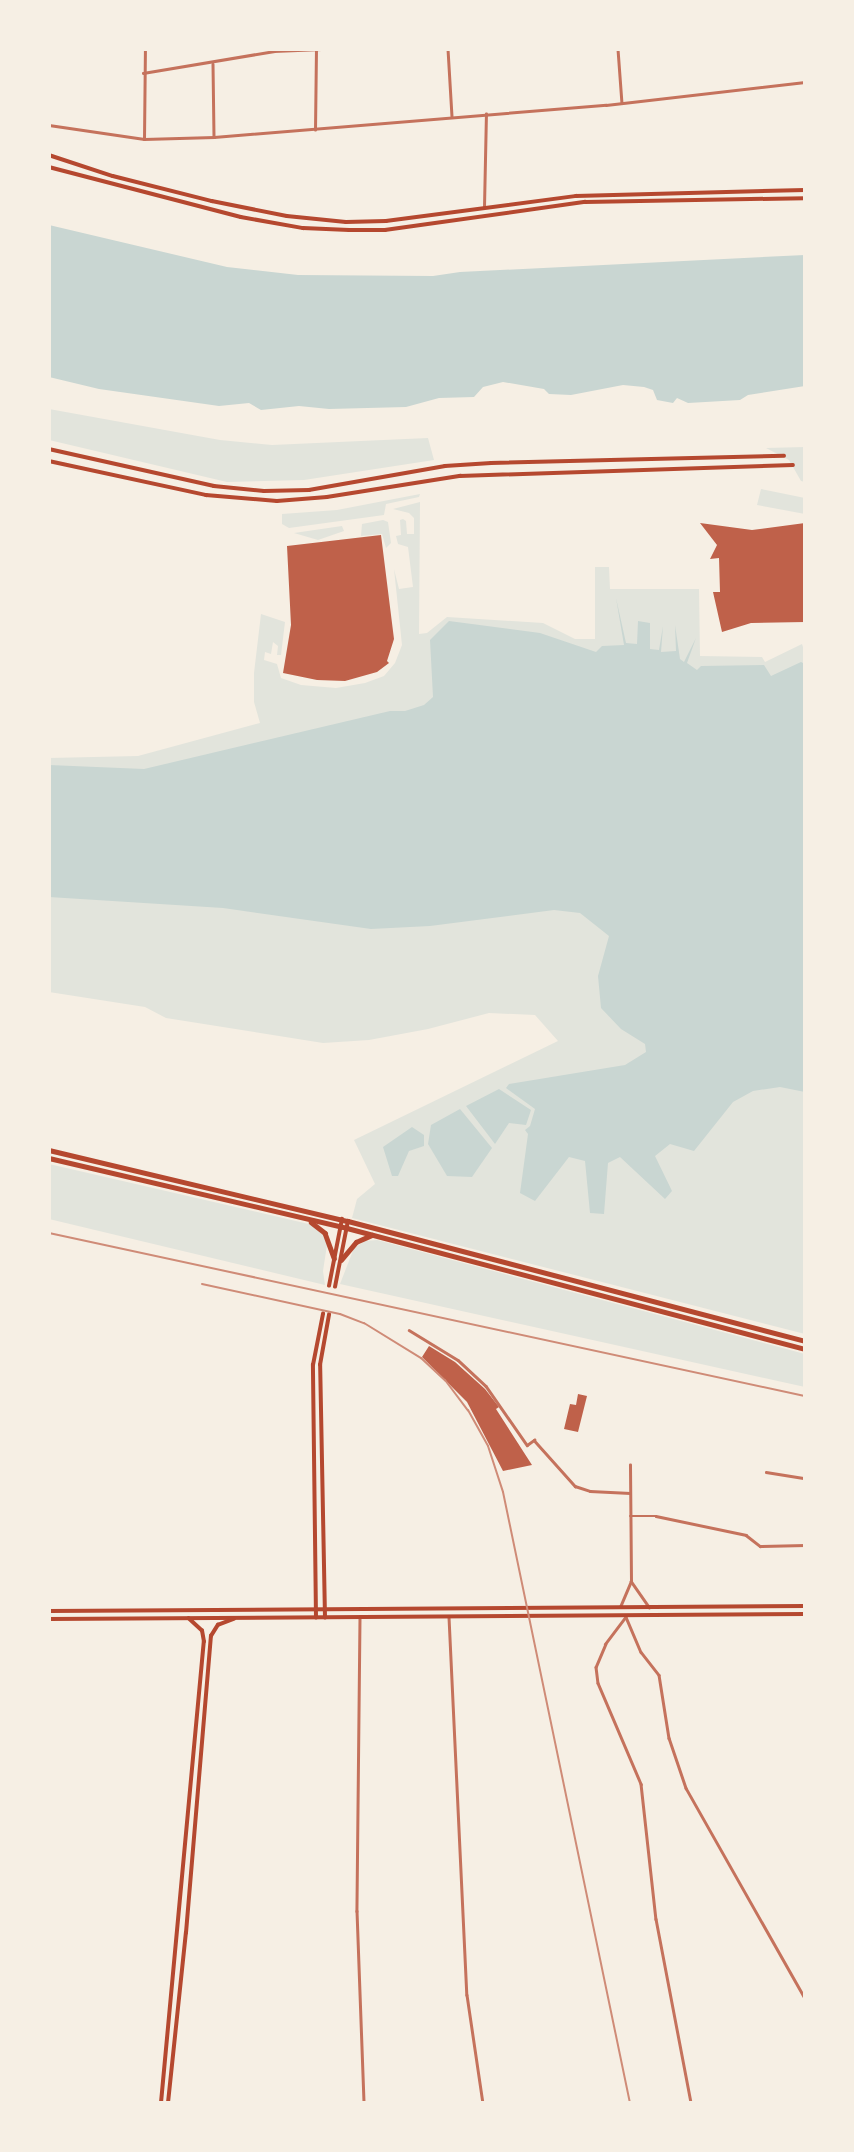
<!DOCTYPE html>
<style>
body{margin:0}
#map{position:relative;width:854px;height:2152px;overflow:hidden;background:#f6efe4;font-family:"Asap Condensed",sans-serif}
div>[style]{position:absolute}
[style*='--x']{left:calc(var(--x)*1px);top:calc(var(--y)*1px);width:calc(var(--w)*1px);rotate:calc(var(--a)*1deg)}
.green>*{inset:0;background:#e2e4dc}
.water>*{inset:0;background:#c9d6d2}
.building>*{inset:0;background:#bf614a}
.minor>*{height:2.5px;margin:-1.25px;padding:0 1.25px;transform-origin:1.25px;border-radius:1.25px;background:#c5725c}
.tertiary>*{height:2.5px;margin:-1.25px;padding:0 1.25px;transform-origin:1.25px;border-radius:1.25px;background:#c5725c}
.secondary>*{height:3.5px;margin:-1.75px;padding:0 1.75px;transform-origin:1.75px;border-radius:1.75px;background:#b5482f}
.primary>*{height:3.5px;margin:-1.75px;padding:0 1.75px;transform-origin:1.75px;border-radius:1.75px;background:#b5482f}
.trunk>*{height:4.5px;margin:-2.25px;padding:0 2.25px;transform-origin:2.25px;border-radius:2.25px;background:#b5482f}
.rail>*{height:2px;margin:-1px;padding:0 1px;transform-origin:1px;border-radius:1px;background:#cf8b77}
span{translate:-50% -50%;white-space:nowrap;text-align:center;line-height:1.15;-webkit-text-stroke:5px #f6efe4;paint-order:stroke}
.frame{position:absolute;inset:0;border:51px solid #f6efe4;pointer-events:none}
</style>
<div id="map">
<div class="green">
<i style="clip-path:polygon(49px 409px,220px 440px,272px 445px,428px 438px,434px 460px,304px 480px,227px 482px,49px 440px)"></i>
<i style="clip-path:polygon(805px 447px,805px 482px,801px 481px,789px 460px,766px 448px)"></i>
<i style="clip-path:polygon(761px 489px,805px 498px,805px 514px,757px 505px)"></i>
<i style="clip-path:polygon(420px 494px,419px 497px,386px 504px,384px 515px,289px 528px,282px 524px,282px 514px,337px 510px)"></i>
<i style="clip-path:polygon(420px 502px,419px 634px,427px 633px,447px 617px,543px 623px,575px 639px,595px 639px,595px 567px,609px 567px,610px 589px,699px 589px,700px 656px,762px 657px,765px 662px,802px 644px,805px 653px,805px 1334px,352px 1218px,357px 1199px,375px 1184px,354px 1140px,558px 1041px,535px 1015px,489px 1013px,428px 1029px,369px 1040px,323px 1043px,166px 1018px,145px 1007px,49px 992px,49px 758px,138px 756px,260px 723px,254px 702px,254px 673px,261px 614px,285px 622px,281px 655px,277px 655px,278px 646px,273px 642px,271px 654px,265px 652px,264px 660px,277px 664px,281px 678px,301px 685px,336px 688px,365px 683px,384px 676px,395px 663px,402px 645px,394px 569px,399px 589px,413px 587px,408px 547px,398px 544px,396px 536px,401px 535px,400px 520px,403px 519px,406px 521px,407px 534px,414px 534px,414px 518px,409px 513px,393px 509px)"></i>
<i style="clip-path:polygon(383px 520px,388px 522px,391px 543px,386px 548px,382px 534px,361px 536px,362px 524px)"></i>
<i style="clip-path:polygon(342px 526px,344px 531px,318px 540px,294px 533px)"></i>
<i style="clip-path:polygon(49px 1164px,313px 1225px,323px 1235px,327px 1245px,323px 1271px,325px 1285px,49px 1219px)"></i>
<i style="clip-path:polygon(377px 1240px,805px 1354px,805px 1387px,340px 1284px,354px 1248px,365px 1241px)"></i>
</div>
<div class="water">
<i style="clip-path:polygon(49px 225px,227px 267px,298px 275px,433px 276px,460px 272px,805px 255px,805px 386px,748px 395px,740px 400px,688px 403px,677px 398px,673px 403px,657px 400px,653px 390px,644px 387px,623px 385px,571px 395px,549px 394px,544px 389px,503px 382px,483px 387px,474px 397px,439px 398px,406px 407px,329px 409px,299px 406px,261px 410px,249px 403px,219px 406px,99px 389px,49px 377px)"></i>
<i style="clip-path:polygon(616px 598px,626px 643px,637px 644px,638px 621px,650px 623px,650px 649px,659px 650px,663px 626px,661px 652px,676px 651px,675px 625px,680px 659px,684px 662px,696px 638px,687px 663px,697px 670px,701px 666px,764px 665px,771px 676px,801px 662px,805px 664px,805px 1092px,780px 1087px,753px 1091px,733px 1102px,694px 1151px,670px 1144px,655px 1156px,672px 1191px,665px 1199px,620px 1157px,608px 1163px,604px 1214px,590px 1213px,585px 1161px,569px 1157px,535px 1201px,520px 1193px,528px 1134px,525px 1130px,530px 1126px,535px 1109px,506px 1088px,509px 1084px,625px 1065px,646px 1052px,645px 1044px,621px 1029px,601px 1008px,598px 976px,609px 936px,580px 913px,554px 910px,430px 926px,371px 929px,223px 908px,49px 897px,49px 765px,144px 769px,390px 711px,405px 711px,424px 705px,433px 697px,430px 640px,449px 621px,540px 633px,596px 652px,602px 646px,624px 645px)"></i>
<i style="clip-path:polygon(499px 1089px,531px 1110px,526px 1125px,509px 1123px,495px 1144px,466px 1106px)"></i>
<i style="clip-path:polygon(460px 1109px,492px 1148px,472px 1177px,447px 1176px,428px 1144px,431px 1125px)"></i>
<i style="clip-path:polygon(412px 1127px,424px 1135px,424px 1146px,409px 1151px,398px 1176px,392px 1176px,383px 1147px)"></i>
</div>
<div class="building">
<i style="clip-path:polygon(700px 523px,752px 530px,805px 523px,805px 622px,751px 623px,722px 632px,713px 592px,720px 592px,719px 558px,710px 559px,717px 545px)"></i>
<i style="clip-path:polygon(381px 535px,394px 639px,387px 661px,389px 663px,377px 672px,345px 681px,317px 680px,283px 673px,291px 625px,287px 546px)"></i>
<i style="clip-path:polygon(429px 1346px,455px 1362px,485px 1389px,499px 1407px,496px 1409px,532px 1465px,503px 1471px,467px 1402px,422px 1357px)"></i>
<i style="clip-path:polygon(578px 1394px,587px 1396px,578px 1432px,564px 1429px,570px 1404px,576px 1405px)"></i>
</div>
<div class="minor">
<i style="--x:448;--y:49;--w:67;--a:86.6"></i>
<i style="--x:618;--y:49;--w:54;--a:85.8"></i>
<i style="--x:213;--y:64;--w:73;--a:89.2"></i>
<i style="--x:143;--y:73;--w:133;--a:-9.5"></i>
<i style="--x:274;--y:51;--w:47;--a:-2.4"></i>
<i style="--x:49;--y:125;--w:96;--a:8.4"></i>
<i style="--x:144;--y:139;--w:70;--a:-1.6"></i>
<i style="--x:214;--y:137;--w:393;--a:-4.7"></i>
<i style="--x:606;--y:105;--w:200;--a:-6.6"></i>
<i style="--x:315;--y:130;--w:80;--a:-89.3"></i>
<i style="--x:144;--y:139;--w:90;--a:-89.4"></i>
<i style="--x:484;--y:207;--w:93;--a:-88.8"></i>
<i style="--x:409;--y:1330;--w:57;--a:31.5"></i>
<i style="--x:458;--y:1360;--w:38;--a:43"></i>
<i style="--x:486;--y:1386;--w:72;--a:55.2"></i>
<i style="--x:527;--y:1445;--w:9;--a:-36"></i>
<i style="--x:534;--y:1440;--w:62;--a:48.3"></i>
<i style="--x:575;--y:1486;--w:16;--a:18"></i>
<i style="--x:590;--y:1491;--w:40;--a:2.9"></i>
<i style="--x:766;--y:1472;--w:39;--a:9"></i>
<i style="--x:630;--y:1516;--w:26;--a:0"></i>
<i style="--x:656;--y:1516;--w:92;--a:11.9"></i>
<i style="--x:746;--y:1535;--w:18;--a:38"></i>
<i style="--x:760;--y:1546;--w:45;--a:-1.3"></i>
<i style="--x:631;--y:1581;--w:32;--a:55"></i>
<i style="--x:620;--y:1607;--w:28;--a:-67"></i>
<i style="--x:631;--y:1581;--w:116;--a:-90.5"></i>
<i style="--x:449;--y:1617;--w:378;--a:87.3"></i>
<i style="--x:467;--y:1995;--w:109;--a:81.6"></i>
<i style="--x:626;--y:1617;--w:34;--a:127"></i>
<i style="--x:606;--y:1644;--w:25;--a:113"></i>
<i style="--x:596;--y:1667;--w:16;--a:83"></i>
<i style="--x:598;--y:1683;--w:110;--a:66.9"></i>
<i style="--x:641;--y:1784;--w:136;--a:83.7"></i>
<i style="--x:656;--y:1919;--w:187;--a:79.2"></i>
<i style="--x:626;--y:1617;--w:38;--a:67"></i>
<i style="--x:641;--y:1652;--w:29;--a:52"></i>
<i style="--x:659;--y:1675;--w:64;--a:81"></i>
<i style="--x:669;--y:1738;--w:53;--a:71.2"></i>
<i style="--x:686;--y:1788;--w:241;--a:60.5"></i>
</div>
<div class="tertiary">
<i style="--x:360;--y:1618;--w:293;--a:90.6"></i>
<i style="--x:357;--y:1911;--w:192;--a:87.9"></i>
</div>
<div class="secondary">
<i style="--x:49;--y:155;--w:67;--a:18.2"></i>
<i style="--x:113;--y:176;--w:102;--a:14.2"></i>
<i style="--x:212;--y:201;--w:76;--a:11.3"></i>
<i style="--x:287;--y:216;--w:59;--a:5.8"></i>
<i style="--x:346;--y:222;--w:40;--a:-1.4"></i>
<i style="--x:386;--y:221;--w:192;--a:-7.5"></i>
<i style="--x:576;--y:196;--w:229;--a:-1.5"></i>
<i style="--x:49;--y:167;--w:198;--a:14.6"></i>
<i style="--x:241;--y:217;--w:63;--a:10.1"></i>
<i style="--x:303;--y:228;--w:46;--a:2.5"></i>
<i style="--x:349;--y:230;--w:36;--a:0"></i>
<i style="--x:385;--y:230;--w:202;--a:-8"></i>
<i style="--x:585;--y:202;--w:220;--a:-1"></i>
<i style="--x:49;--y:449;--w:169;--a:12.6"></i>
<i style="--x:214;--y:486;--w:50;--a:5.7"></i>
<i style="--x:264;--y:491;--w:45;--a:-1.3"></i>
<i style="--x:309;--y:490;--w:138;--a:-10"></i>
<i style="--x:445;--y:466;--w:46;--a:-3.7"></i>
<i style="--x:491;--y:463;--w:293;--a:-1.4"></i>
<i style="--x:49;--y:461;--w:161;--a:12.2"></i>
<i style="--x:206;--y:495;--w:71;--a:4.8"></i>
<i style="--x:277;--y:501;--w:50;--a:-4.6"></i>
<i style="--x:327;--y:497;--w:135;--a:-9"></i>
<i style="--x:460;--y:476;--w:333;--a:-1.9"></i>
<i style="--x:329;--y:1286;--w:68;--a:-79"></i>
<i style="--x:335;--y:1287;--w:67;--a:-78.9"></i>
<i style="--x:316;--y:1618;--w:253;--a:-90.7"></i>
<i style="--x:313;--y:1365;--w:52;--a:-78.9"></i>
<i style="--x:325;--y:1618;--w:253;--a:-91.1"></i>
<i style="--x:320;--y:1365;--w:51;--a:-79.8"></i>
<i style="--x:161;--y:2103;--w:463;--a:-84.7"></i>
<i style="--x:204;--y:1642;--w:11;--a:-100"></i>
<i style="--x:202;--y:1631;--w:18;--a:-137"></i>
<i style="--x:168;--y:2103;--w:171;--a:-84"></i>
<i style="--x:186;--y:1933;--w:298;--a:-85.2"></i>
<i style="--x:211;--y:1636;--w:13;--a:-58"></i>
<i style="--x:218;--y:1625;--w:17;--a:-21"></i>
</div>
<div class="primary">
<i style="--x:49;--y:1611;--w:756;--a:-0.38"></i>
<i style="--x:49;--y:1619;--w:756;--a:-0.38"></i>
</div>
<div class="trunk">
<i style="--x:49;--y:1150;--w:307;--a:13.4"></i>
<i style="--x:348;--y:1221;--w:472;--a:14.7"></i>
<i style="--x:49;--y:1158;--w:306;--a:13.2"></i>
<i style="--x:347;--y:1228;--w:474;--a:14.8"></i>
<i style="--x:311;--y:1222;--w:18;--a:38"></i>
<i style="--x:325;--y:1233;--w:27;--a:70"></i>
<i style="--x:341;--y:1260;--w:23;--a:-50"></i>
<i style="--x:356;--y:1242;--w:17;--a:-24"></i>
</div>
<div class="rail">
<i style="--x:49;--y:1233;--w:773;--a:12.17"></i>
<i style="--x:202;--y:1284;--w:141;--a:12.3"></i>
<i style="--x:340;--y:1314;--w:26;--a:21"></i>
<i style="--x:364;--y:1323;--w:67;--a:31.6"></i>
<i style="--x:421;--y:1358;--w:33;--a:43"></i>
<i style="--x:445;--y:1380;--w:38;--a:53"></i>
<i style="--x:468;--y:1410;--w:41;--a:60.9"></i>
<i style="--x:488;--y:1446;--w:48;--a:71.9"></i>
<i style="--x:503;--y:1492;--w:624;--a:78.26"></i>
</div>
<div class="frame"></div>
</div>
